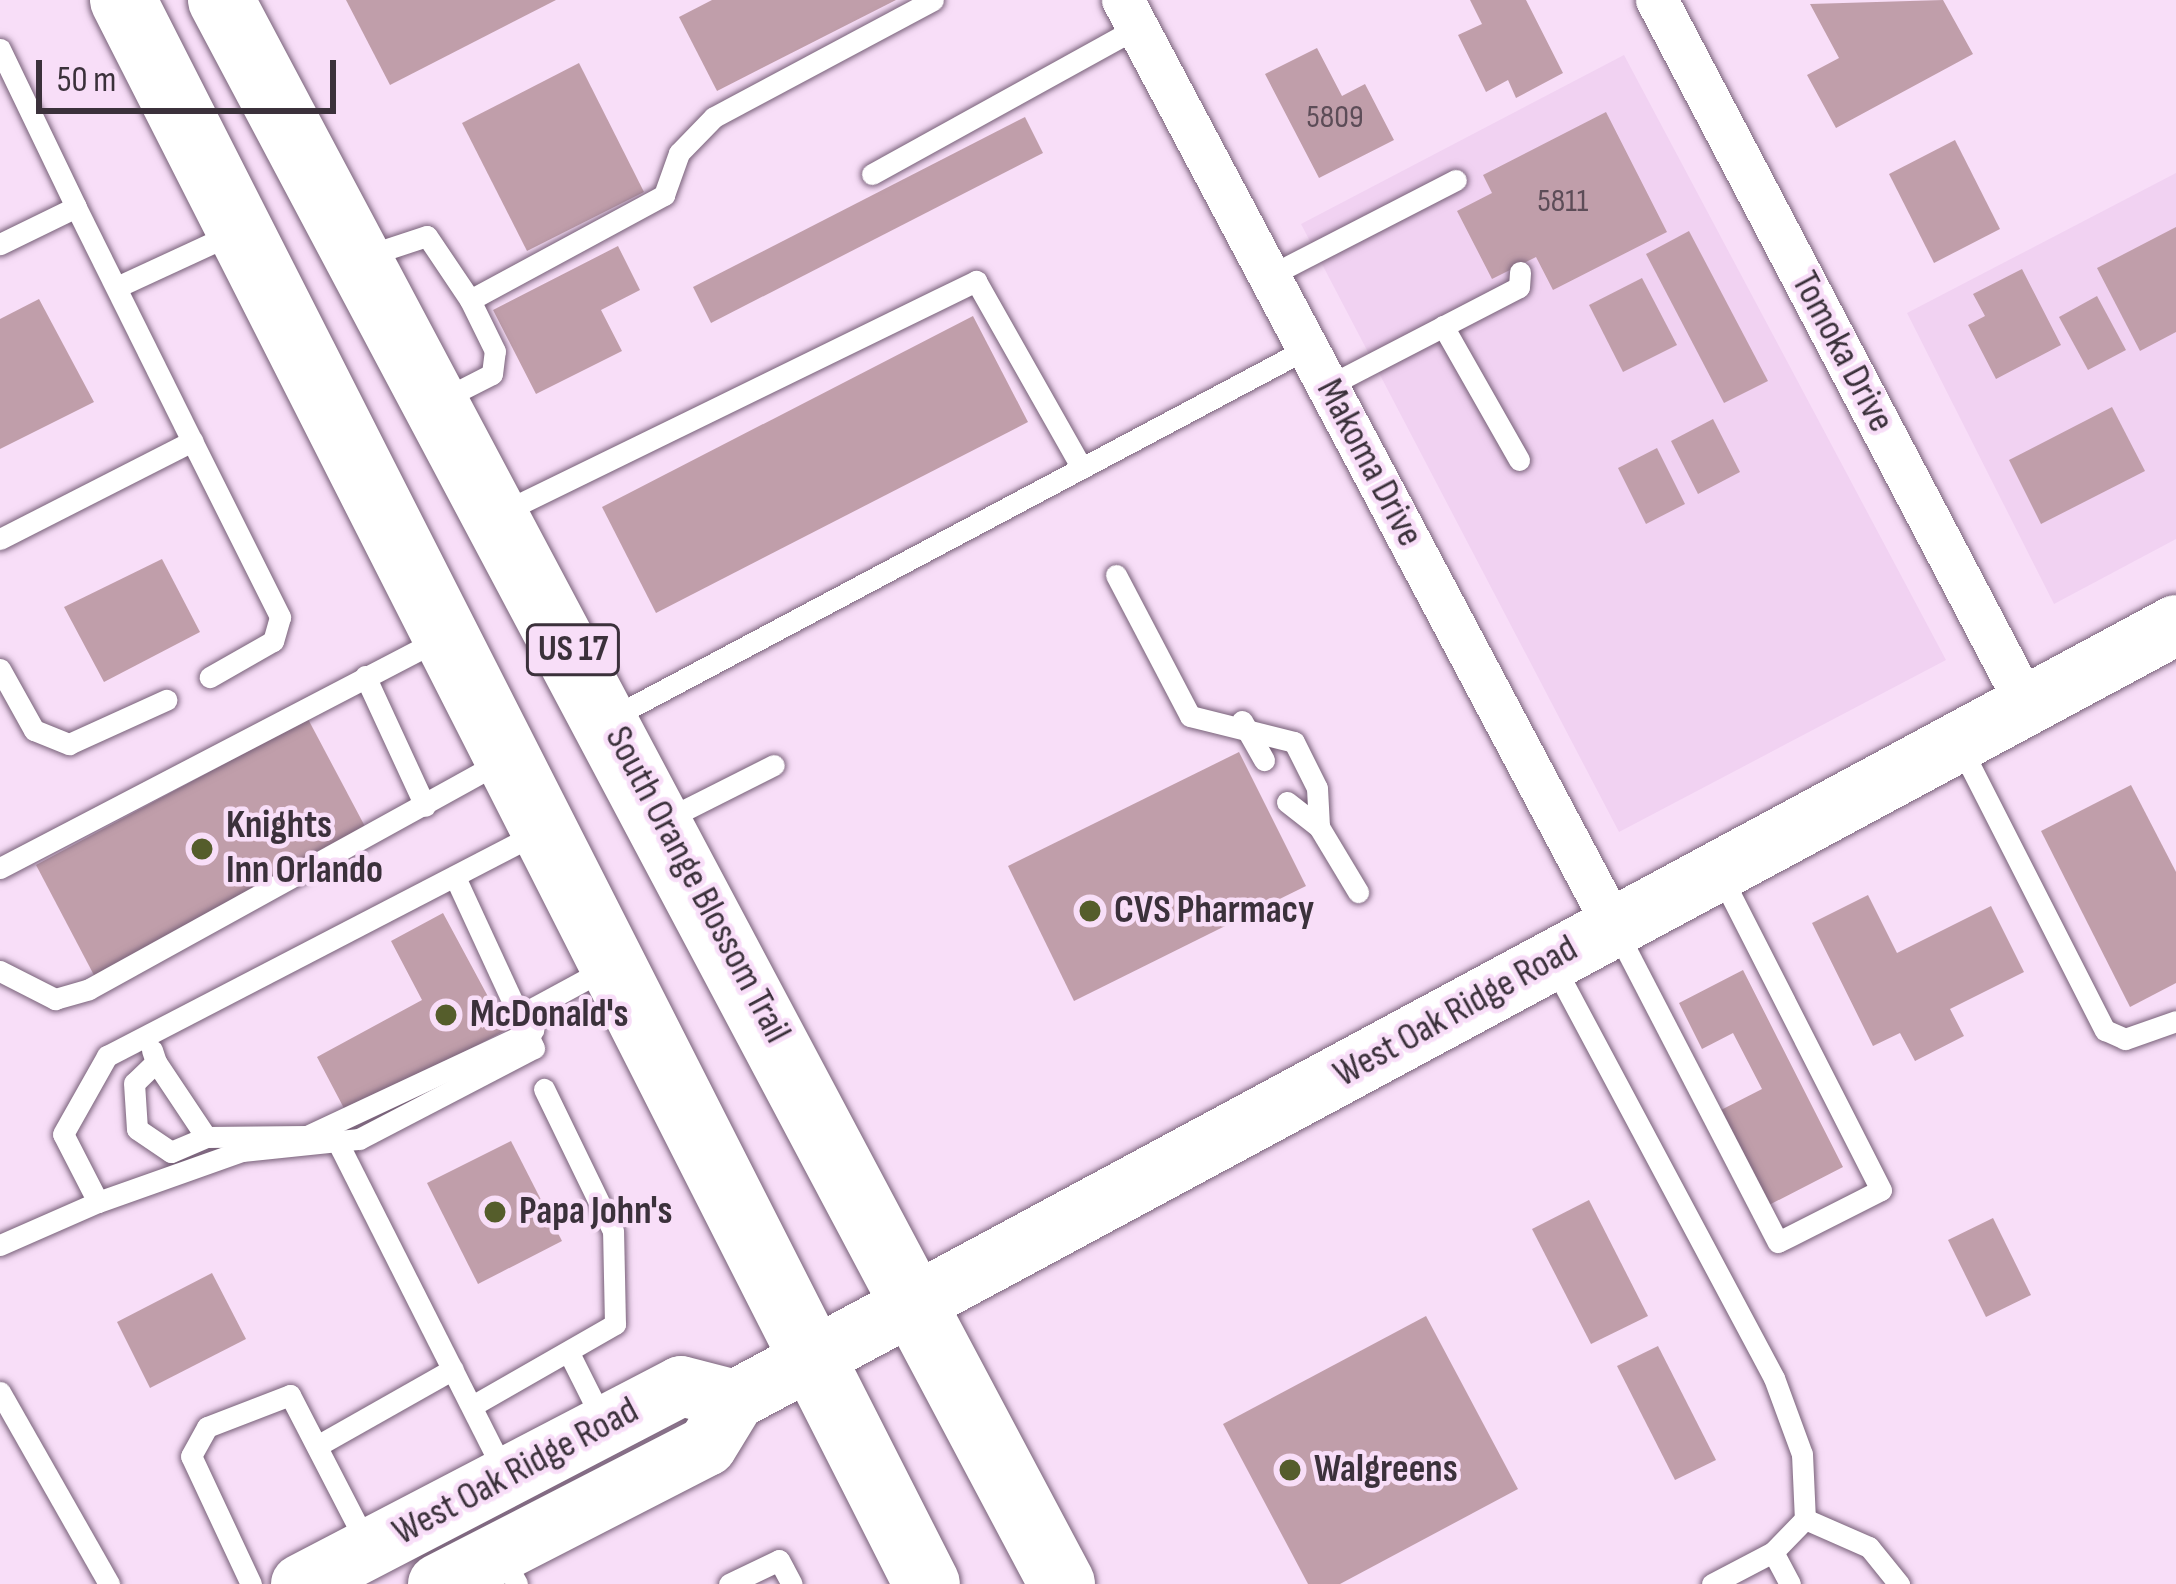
<!DOCTYPE html>
<style>
body{margin:0}
#map{position:relative;width:2176px;height:1584px;overflow:hidden;background:#f8def8;font-family:"Sofia Sans Condensed",sans-serif}
div>[style]{position:absolute}
[style*='--x']{left:calc(var(--x)*1px);top:calc(var(--y)*1px);width:calc(var(--w)*1px);rotate:calc(var(--a)*1deg)}
.built>*{inset:0;background:#f1d2f2}
.building>*{inset:0;background:#c09eaa}
.roads{filter:drop-shadow(0 0 3px #776078) drop-shadow(0 0 3px #776078)}
.lane>*{height:21px;margin:-10.5px;padding:0 10.5px;transform-origin:10.5px;border-radius:10.5px;background:#fff}
.street>*{height:42px;margin:-21px;padding:0 21px;transform-origin:21px;border-radius:21px;background:#fff}
.secondary>*{height:60px;margin:-30px;padding:0 30px;transform-origin:30px;border-radius:30px;background:#fff}
.primary>*{height:66px;margin:-33px;padding:0 33px;transform-origin:33px;border-radius:33px;background:#fff}
.dots>*{width:33px;height:33px;translate:-50% -50%;box-sizing:border-box;border:6px solid #f8def8;border-radius:50%}
span{translate:-50% -50%;white-space:nowrap;text-align:center;line-height:1.15;-webkit-text-stroke:9px #f8def8;paint-order:stroke}
.number-label{font-size:33px;color:#5c4c57}
.number-label span{-webkit-text-stroke-width:0}
.shield-label span{padding:3px 9px;background:#f8def8;border:3px solid;border-radius:9px;-webkit-text-stroke-width:0}
.shield-label{font-size:36px;color:#3b313b;font-weight:700}
.street-label{font-size:39px;color:#3b313b}
.poi-label{font-size:39px;color:#3b313b;font-weight:700}
.left{translate:0 -50%;text-align:left}
.scale{position:absolute;left:36px;top:60px;width:300px;height:54px;box-sizing:border-box;border:6px solid #3b313b;border-top:0;padding-left:15px;font-size:36px;line-height:42px;white-space:nowrap;color:#3b313b;-webkit-text-stroke:9px #f8def8;paint-order:stroke}
</style>
<div id="map">
<div class="built">
<i style="clip-path:polygon(1624px 55px,1946px 660px,1619px 832px,1301px 224px)"></i>
<i style="clip-path:polygon(2176px 173px,2176px 539px,2054px 604px,1907px 313px)"></i>
</div>
<div class="building">
<i style="clip-path:polygon(346px 0,556px 0,390px 85px)"></i>
<i style="clip-path:polygon(712px 0,896px 0,717px 91px,679px 17px)"></i>
<i style="clip-path:polygon(1470px 0,1526px 0,1563px 73px,1516px 98px,1508px 80px,1486px 92px,1458px 35px,1482px 24px)"></i>
<i style="clip-path:polygon(1943px 0,1973px 54px,1836px 128px,1807px 75px,1839px 58px,1810px 4px)"></i>
<i style="clip-path:polygon(1317px 48px,1342px 96px,1365px 84px,1394px 140px,1319px 178px,1265px 74px)"></i>
<i style="clip-path:polygon(579px 63px,644px 192px,527px 251px,462px 123px)"></i>
<i style="clip-path:polygon(1606px 112px,1667px 232px,1553px 290px,1536px 257px,1492px 279px,1457px 211px,1492px 193px,1483px 175px)"></i>
<i style="clip-path:polygon(1025px 117px,1043px 153px,711px 323px,693px 287px)"></i>
<i style="clip-path:polygon(1955px 140px,2000px 229px,1934px 263px,1889px 174px)"></i>
<i style="clip-path:polygon(2176px 227px,2176px 332px,2140px 351px,2097px 268px)"></i>
<i style="clip-path:polygon(1689px 231px,1768px 381px,1724px 403px,1646px 254px)"></i>
<i style="clip-path:polygon(618px 246px,640px 290px,601px 310px,622px 351px,536px 394px,493px 310px)"></i>
<i style="clip-path:polygon(2022px 269px,2061px 345px,1996px 379px,1968px 325px,1985px 316px,1973px 294px)"></i>
<i style="clip-path:polygon(1642px 278px,1677px 345px,1623px 372px,1589px 305px)"></i>
<i style="clip-path:polygon(2097px 296px,2126px 350px,2088px 370px,2059px 317px)"></i>
<i style="clip-path:polygon(39px 299px,94px 402px,0 449px,0 319px)"></i>
<i style="clip-path:polygon(973px 316px,1028px 422px,656px 613px,602px 507px)"></i>
<i style="clip-path:polygon(2112px 407px,2145px 471px,2041px 524px,2009px 460px)"></i>
<i style="clip-path:polygon(1713px 419px,1740px 472px,1698px 494px,1671px 441px)"></i>
<i style="clip-path:polygon(1657px 448px,1685px 504px,1646px 524px,1618px 468px)"></i>
<i style="clip-path:polygon(162px 559px,200px 632px,104px 682px,64px 607px)"></i>
<i style="clip-path:polygon(308px 719px,369px 834px,96px 979px,36px 865px)"></i>
<i style="clip-path:polygon(1239px 752px,1306px 886px,1074px 1001px,1008px 866px)"></i>
<i style="clip-path:polygon(2131px 785px,2176px 872px,2176px 983px,2130px 1007px,2041px 831px)"></i>
<i style="clip-path:polygon(1868px 895px,1897px 953px,1991px 906px,2024px 972px,1950px 1009px,1964px 1036px,1915px 1061px,1900px 1033px,1873px 1046px,1812px 923px)"></i>
<i style="clip-path:polygon(443px 913px,506px 1030px,347px 1114px,317px 1057px,422px 1000px,391px 941px)"></i>
<i style="clip-path:polygon(1743px 970px,1843px 1167px,1769px 1205px,1721px 1110px,1762px 1089px,1733px 1033px,1702px 1049px,1679px 1003px)"></i>
<i style="clip-path:polygon(511px 1141px,562px 1241px,478px 1284px,427px 1183px)"></i>
<i style="clip-path:polygon(1589px 1200px,1648px 1316px,1591px 1344px,1532px 1229px)"></i>
<i style="clip-path:polygon(1993px 1218px,2031px 1295px,1986px 1317px,1948px 1240px)"></i>
<i style="clip-path:polygon(212px 1273px,246px 1339px,150px 1388px,117px 1322px)"></i>
<i style="clip-path:polygon(1426px 1316px,1518px 1489px,1340px 1584px,1308px 1584px,1223px 1424px)"></i>
<i style="clip-path:polygon(1658px 1346px,1716px 1460px,1675px 1480px,1617px 1366px)"></i>
</div>
<div class="roads">
<div class="lane">
<i style="--x:0;--y:49;--w:175;--a:64.3"></i>
<i style="--x:76;--y:207;--w:85;--a:154"></i>
<i style="--x:872;--y:174;--w:304;--a:-28.9"></i>
<i style="--x:363;--y:257;--w:67;--a:-18.2"></i>
<i style="--x:427;--y:236;--w:77;--a:56.1"></i>
<i style="--x:470;--y:300;--w:221;--a:-28.4"></i>
<i style="--x:664;--y:195;--w:45;--a:-70.3"></i>
<i style="--x:679;--y:153;--w:50;--a:-45.8"></i>
<i style="--x:714;--y:117;--w:248;--a:-28.1"></i>
<i style="--x:1269;--y:276;--w:210;--a:-27.2"></i>
<i style="--x:117;--y:287;--w:131;--a:-24.8"></i>
<i style="--x:1443;--y:326;--w:154;--a:60.4"></i>
<i style="--x:1328;--y:386;--w:215;--a:-27.4"></i>
<i style="--x:1519;--y:287;--w:15;--a:-86"></i>
<i style="--x:441;--y:400;--w:57;--a:-27"></i>
<i style="--x:492;--y:374;--w:23;--a:-83"></i>
<i style="--x:495;--y:351;--w:57;--a:-116.1"></i>
<i style="--x:192;--y:441;--w:197;--a:63.4"></i>
<i style="--x:280;--y:617;--w:25;--a:106"></i>
<i style="--x:273;--y:641;--w:73;--a:150.3"></i>
<i style="--x:501;--y:513;--w:529;--a:-26.03"></i>
<i style="--x:976;--y:281;--w:215;--a:60.5"></i>
<i style="--x:0;--y:539;--w:216;--a:-27"></i>
<i style="--x:192;--y:441;--w:261;--a:-116.4"></i>
<i style="--x:1116;--y:575;--w:159;--a:62.3"></i>
<i style="--x:1190;--y:716;--w:107;--a:14"></i>
<i style="--x:1294;--y:742;--w:51;--a:63.4"></i>
<i style="--x:1317;--y:788;--w:39;--a:87"></i>
<i style="--x:1319;--y:827;--w:76;--a:59"></i>
<i style="--x:0;--y:669;--w:70;--a:60.9"></i>
<i style="--x:34;--y:730;--w:38;--a:22"></i>
<i style="--x:69;--y:744;--w:107;--a:-24.4"></i>
<i style="--x:365;--y:676;--w:143;--a:65.2"></i>
<i style="--x:609;--y:719;--w:791;--a:-27.96"></i>
<i style="--x:1242;--y:721;--w:45;--a:60.6"></i>
<i style="--x:1960;--y:746;--w:319;--a:63"></i>
<i style="--x:2105;--y:1030;--w:22;--a:24"></i>
<i style="--x:2125;--y:1039;--w:54;--a:-19.4"></i>
<i style="--x:1287;--y:802;--w:41;--a:38"></i>
<i style="--x:663;--y:821;--w:124;--a:-26.8"></i>
<i style="--x:0;--y:868;--w:495;--a:-27.5"></i>
<i style="--x:1617;--y:932;--w:349;--a:62.6"></i>
<i style="--x:1778;--y:1242;--w:115;--a:-26.8"></i>
<i style="--x:1881;--y:1190;--w:357;--a:-117"></i>
<i style="--x:1554;--y:966;--w:467;--a:61.9"></i>
<i style="--x:1774;--y:1378;--w:81;--a:69.8"></i>
<i style="--x:1802;--y:1454;--w:65;--a:87.4"></i>
<i style="--x:1805;--y:1519;--w:46;--a:134.1"></i>
<i style="--x:1773;--y:1552;--w:69;--a:152.3"></i>
<i style="--x:0;--y:971;--w:62;--a:27"></i>
<i style="--x:55;--y:999;--w:35;--a:-16"></i>
<i style="--x:89;--y:989;--w:470;--a:-28.9"></i>
<i style="--x:524;--y:1013;--w:94;--a:-28.5"></i>
<i style="--x:152;--y:1050;--w:13;--a:72"></i>
<i style="--x:156;--y:1062;--w:30;--a:136"></i>
<i style="--x:134;--y:1083;--w:46;--a:86.3"></i>
<i style="--x:137;--y:1129;--w:41;--a:34.1"></i>
<i style="--x:171;--y:1152;--w:38;--a:-23"></i>
<i style="--x:156;--y:1062;--w:90;--a:56.3"></i>
<i style="--x:206;--y:1137;--w:101;--a:-0.6"></i>
<i style="--x:307;--y:1136;--w:250;--a:-25.1"></i>
<i style="--x:339;--y:1145;--w:371;--a:63.2"></i>
<i style="--x:98;--y:1202;--w:153;--a:-19.5"></i>
<i style="--x:242;--y:1151;--w:118;--a:-5.9"></i>
<i style="--x:359;--y:1139;--w:197;--a:-27.5"></i>
<i style="--x:534;--y:1048;--w:188;--a:-114.8"></i>
<i style="--x:0;--y:1245;--w:107;--a:-23.7"></i>
<i style="--x:98;--y:1202;--w:76;--a:-117.2"></i>
<i style="--x:63;--y:1134;--w:90;--a:-60.6"></i>
<i style="--x:107;--y:1056;--w:484;--a:-27.4"></i>
<i style="--x:569;--y:1353;--w:78;--a:63.4"></i>
<i style="--x:0;--y:1392;--w:221;--a:60.4"></i>
<i style="--x:472;--y:1406;--w:165;--a:-29.8"></i>
<i style="--x:615;--y:1324;--w:93;--a:-91.2"></i>
<i style="--x:613;--y:1231;--w:158;--a:-115.9"></i>
<i style="--x:317;--y:1446;--w:156;--a:-29.5"></i>
<i style="--x:1805;--y:1519;--w:70;--a:23.6"></i>
<i style="--x:1869;--y:1547;--w:48;--a:51"></i>
<i style="--x:1773;--y:1552;--w:36;--a:62"></i>
<i style="--x:500;--y:1553;--w:35;--a:61"></i>
<i style="--x:251;--y:1584;--w:141;--a:-115.1"></i>
<i style="--x:191;--y:1456;--w:33;--a:-61"></i>
<i style="--x:207;--y:1427;--w:89;--a:-21.1"></i>
<i style="--x:290;--y:1395;--w:168;--a:62.7"></i>
<i style="--x:729;--y:1584;--w:55;--a:-25.6"></i>
<i style="--x:779;--y:1560;--w:27;--a:62"></i>
</div>
<div class="street">
<i style="--x:1123;--y:0;--w:1048;--a:62.07"></i>
<i style="--x:1657;--y:0;--w:794;--a:62.31"></i>
</div>
<div class="secondary">
<i style="--x:301;--y:1584;--w:428;--a:-27.5"></i>
<i style="--x:681;--y:1386;--w:56;--a:14.5"></i>
<i style="--x:438;--y:1584;--w:302;--a:-27.2"></i>
<i style="--x:707;--y:1446;--w:54;--a:-58.7"></i>
<i style="--x:735;--y:1400;--w:1636;--a:-28.27"></i>
</div>
<div class="primary">
<i style="--x:123;--y:0;--w:1776;--a:63.09"></i>
<i style="--x:221;--y:0;--w:1793;--a:62.03"></i>
</div>
</div>
<div class="dots">
<i style="left:202px;top:849px;background:#555d2b"></i>
<i style="left:1090px;top:911px;background:#555d2b"></i>
<i style="left:446px;top:1015px;background:#555d2b"></i>
<i style="left:495px;top:1212px;background:#555d2b"></i>
<i style="left:1290px;top:1470px;background:#555d2b"></i>
</div>
<div class="number-label">
<span style="left:1335px;top:118px">5809</span>
<span style="left:1563px;top:202px">5811</span>
</div>
<div class="shield-label">
<span style="left:573px;top:650px">US 17</span>
</div>
<div class="street-label">
<span style="left:1842px;top:352px;rotate:62deg">Tomoka Drive</span>
<span style="left:1369px;top:463px;rotate:62deg">Makoma Drive</span>
<span style="left:697px;top:885px;rotate:62deg">South Orange Blossom Trail</span>
<span style="left:1456px;top:1012px;rotate:-29deg">West Oak Ridge Road</span>
<span style="left:516px;top:1472px;rotate:-28deg">West Oak Ridge Road</span>
</div>
<div class="poi-label">
<span class="left" style="left:226px;top:849px">Knights<br>Inn Orlando</span>
<span class="left" style="left:1114px;top:911px">CVS Pharmacy</span>
<span class="left" style="left:470px;top:1015px">McDonald's</span>
<span class="left" style="left:519px;top:1212px">Papa John's</span>
<span class="left" style="left:1314px;top:1470px">Walgreens</span>
</div>
<div class="scale">50 m</div>
</div>
